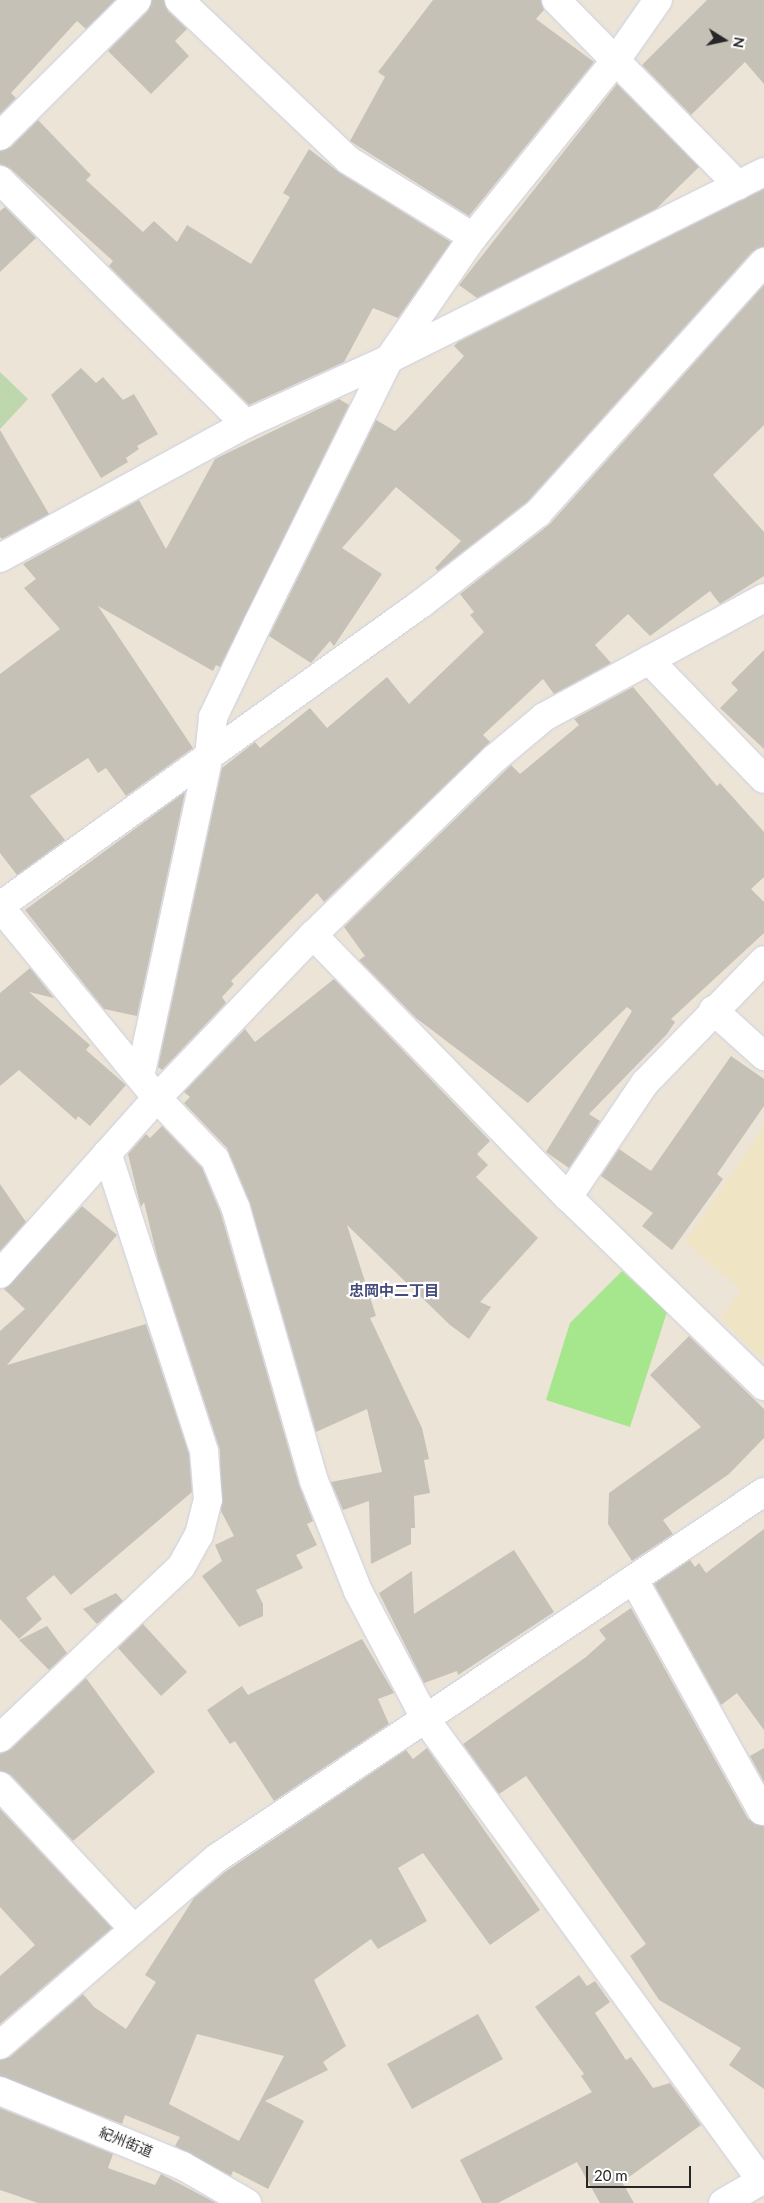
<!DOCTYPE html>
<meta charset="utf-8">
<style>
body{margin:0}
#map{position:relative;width:764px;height:2203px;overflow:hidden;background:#ebe4d7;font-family:Lato,"Noto Sans JP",sans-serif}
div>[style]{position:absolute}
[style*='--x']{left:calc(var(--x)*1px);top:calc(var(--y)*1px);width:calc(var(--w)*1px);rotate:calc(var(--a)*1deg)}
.education>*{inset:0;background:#efe4c4}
.green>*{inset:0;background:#a6e78e}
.cemetery>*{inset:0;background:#bed7ad}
.building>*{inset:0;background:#c6c1b7}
.roads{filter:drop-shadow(0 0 1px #cccfe2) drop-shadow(0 0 1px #cccfe2)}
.minor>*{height:28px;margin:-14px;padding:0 14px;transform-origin:14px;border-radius:14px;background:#fff}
span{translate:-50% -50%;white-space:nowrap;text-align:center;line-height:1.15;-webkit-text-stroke:4.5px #fff;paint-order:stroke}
.street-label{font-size:14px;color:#272727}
.neighbourhood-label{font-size:15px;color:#454b7b;font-weight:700}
.north{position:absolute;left:699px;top:15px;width:50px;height:50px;-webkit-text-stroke:4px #fff;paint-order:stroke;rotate:100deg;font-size:14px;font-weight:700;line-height:20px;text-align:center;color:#272727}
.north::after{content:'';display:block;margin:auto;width:18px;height:22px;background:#272727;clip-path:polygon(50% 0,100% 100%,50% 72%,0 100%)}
.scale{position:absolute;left:586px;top:2166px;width:105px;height:22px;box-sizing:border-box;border:2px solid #272727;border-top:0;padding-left:6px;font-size:15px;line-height:18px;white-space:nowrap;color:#272727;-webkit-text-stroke:4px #fff;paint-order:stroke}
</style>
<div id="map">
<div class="education">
<i style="clip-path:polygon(764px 1127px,764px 1360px,721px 1318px,741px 1290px,685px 1242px)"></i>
</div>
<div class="green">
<i style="clip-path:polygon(622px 1271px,667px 1312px,630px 1427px,546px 1400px,570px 1323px)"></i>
</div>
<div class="cemetery">
<i style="clip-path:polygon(0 372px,28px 399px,0 429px)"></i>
</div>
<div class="building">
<i style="clip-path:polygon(0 0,115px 0,86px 29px,77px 21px,11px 93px,16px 98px,0 114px)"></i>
<i style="clip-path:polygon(152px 0,164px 0,168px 11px,187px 29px,175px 41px,189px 56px,151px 94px,108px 51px,148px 11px)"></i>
<i style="clip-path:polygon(433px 0,541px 0,544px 10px,536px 19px,594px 62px,469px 216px,350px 141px,385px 77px,378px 72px)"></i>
<i style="clip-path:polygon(707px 0,764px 0,764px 84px,745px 62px,691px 115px,642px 65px)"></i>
<i style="clip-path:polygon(617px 84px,699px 167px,656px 209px,477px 298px,459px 285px)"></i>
<i style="clip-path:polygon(38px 120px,91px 175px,86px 180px,143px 232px,154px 221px,177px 242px,187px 225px,251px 264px,290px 197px,283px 193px,309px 149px,340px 173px,451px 242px,398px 318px,373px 308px,344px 362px,249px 405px,109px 266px,113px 261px,11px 169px,0 164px,0 151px,11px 147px)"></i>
<i style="clip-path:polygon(764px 189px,764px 247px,752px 252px,527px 502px,438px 571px,435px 568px,461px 541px,396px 487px,342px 548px,382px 574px,334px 646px,330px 641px,311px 663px,269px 636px,376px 420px,395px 431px,408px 418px,464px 356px,454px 346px,458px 342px)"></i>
<i style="clip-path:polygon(5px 207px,36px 238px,0 272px,0 211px)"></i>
<i style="clip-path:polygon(764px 285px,764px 425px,713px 475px,764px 532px,764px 576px,720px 604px,710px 591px,650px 636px,628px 614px,595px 645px,611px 663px,554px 694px,543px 679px,483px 735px,490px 742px,324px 902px,317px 893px,231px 981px,234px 984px,222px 997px,226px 1003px,162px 1070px,158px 1067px,222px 768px,255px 742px,260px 748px,310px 708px,327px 728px,387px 677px,409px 704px,484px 632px,470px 615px,474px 612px,460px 594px,550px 524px)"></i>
<i style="clip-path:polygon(81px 368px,96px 383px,103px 377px,123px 400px,134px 394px,158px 434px,137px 446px,139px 449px,126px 458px,128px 462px,101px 478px,51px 395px)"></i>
<i style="clip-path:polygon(339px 399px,349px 405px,220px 667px,216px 665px,213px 671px,98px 606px,193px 748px,126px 796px,106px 768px,98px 773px,88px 758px,30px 796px,65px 840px,17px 875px,0 853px,0 674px,60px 629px,24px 588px,36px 579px,23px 564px,139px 500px,166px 549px,215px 459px)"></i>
<i style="clip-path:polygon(0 430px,49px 514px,2px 539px,0 537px)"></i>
<i style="clip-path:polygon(764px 650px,764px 749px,720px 708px,738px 690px,731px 683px)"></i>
<i style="clip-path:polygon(633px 687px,717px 786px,720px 783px,764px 832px,764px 877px,751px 889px,764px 902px,764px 933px,671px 1019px,675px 1022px,667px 1034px,589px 1114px,600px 1121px,569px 1168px,546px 1152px,632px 1011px,627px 1007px,528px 1103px,416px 1018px,359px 960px,365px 956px,344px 927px,511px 765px,520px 774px,579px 725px,574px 719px)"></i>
<i style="clip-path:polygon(185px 792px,137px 1016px,104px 1009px,25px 910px)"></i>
<i style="clip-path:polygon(30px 968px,54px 998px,29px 992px,90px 1045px,86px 1050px,126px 1085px,90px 1126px,78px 1116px,76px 1120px,19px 1070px,0 1086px,0 993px)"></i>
<i style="clip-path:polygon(334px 979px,490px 1141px,477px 1154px,488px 1165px,476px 1177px,538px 1238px,480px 1302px,491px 1307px,469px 1339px,450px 1325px,347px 1225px,376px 1316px,370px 1318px,422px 1428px,429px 1459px,424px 1460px,430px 1493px,414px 1496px,415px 1528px,411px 1528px,411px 1544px,371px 1564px,369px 1501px,343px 1510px,331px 1482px,382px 1472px,367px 1409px,316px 1432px,250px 1203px,227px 1148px,184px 1103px,190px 1097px,184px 1092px,245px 1029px,255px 1042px)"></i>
<i style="clip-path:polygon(731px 1056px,764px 1079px,764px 1106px,717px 1174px,723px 1179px,672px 1250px,642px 1226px,653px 1213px,601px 1176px,619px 1149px,651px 1171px)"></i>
<i style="clip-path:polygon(162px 1126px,202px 1168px,221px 1214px,299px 1485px,313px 1521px,307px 1524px,317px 1545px,296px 1555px,303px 1568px,256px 1590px,263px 1604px,263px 1616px,239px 1627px,202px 1576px,222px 1561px,215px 1545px,234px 1536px,221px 1511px,220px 1450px,158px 1260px,144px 1202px,141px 1207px,139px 1200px,128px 1154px,146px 1134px,150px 1138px)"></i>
<i style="clip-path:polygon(0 1184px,26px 1222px,0 1251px)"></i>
<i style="clip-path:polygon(82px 1206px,117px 1235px,7px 1365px,146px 1324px,189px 1454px,192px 1492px,71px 1595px,54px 1575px,26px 1598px,42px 1619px,19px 1639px,0 1619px,0 1331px,25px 1309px,4px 1289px)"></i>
<i style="clip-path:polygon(689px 1336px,764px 1409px,764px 1438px,729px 1474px,663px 1520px,673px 1534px,632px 1561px,608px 1524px,609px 1493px,701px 1427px,650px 1375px)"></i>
<i style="clip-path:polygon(764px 1529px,764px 1730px,737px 1693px,721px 1705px,654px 1584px,690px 1560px,695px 1567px,699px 1563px,706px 1573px)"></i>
<i style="clip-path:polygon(514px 1550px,554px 1612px,458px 1675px,457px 1671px,424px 1683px,379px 1593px,412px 1571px,414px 1614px)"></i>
<i style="clip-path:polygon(116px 1593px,123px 1601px,97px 1624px,83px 1609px)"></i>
<i style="clip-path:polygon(631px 1608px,748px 1819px,764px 1826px,764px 2089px,729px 2065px,741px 2048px,659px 2000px,630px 1956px,646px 1944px,526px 1776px,499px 1794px,463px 1744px,586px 1657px,606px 1639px,599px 1630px)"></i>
<i style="clip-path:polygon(143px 1624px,187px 1672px,161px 1696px,118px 1648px)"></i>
<i style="clip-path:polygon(47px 1626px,67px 1653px,49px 1670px,19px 1640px)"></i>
<i style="clip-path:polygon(362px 1639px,394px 1693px,378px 1699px,389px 1724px,274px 1801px,235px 1741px,230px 1744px,207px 1710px,242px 1686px,248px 1695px)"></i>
<i style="clip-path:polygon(86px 1678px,155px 1772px,73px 1841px,11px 1775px,0 1771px,0 1754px,11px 1749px)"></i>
<i style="clip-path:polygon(evenodd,427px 1748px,540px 1910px,490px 1945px,423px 1853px,398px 1868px,427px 1921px,378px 1949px,371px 1939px,314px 1980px,346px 2046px,323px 2062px,328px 2070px,265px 2101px,304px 2121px,268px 2189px,233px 2171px,231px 2176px,175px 2146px,180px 2137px,125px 2115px,122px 2124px,0 2076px,0 2060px,10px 2057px,83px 1994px,94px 2007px,126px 2029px,156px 1982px,145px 1975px,194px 1898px,225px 1872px,406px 1750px,413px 1759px,427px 1748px,197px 2034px,284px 2056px,239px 2141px,169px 2104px,197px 2034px)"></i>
<i style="clip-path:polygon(764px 1748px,764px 1782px,750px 1756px)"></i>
<i style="clip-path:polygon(0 1809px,112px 1928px,0 2024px,0 1976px,35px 1945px,0 1907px)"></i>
<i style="clip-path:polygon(579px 1975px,587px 1986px,595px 1981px,610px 2002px,595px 2013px,626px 2060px,631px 2057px,653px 2088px,670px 2083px,701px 2125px,622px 2182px,634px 2203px,600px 2203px,577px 2162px,498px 2203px,482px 2203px,460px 2160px,592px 2092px,581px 2076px,584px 2074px,535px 2007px)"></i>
<i style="clip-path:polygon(478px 2014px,503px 2059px,412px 2109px,387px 2064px)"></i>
<i style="clip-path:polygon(0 2108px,113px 2154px,108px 2168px,155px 2185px,161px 2174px,216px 2203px,38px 2203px,0 2190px)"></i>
</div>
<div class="roads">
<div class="minor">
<i style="--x:179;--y:0;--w:233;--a:43.4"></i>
<i style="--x:348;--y:160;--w:147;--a:31.6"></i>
<i style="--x:556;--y:0;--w:260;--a:45.5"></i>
<i style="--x:0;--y:136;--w:193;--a:-44.8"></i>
<i style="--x:0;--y:180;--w:346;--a:44.8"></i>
<i style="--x:0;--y:558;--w:280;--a:-28.6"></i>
<i style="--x:246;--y:424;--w:157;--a:-24.4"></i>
<i style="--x:389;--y:359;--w:419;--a:-26.5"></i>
<i style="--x:649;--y:660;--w:165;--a:46"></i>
<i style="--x:0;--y:906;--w:520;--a:-35.68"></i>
<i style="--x:422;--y:603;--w:147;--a:-37.8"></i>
<i style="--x:538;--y:513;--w:338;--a:-48"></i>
<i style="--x:0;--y:907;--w:247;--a:50.6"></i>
<i style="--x:157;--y:1098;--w:84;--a:46.4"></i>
<i style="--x:215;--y:1159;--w:54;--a:67.2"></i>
<i style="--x:236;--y:1209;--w:283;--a:74"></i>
<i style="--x:314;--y:1481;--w:118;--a:68.2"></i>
<i style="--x:358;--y:1591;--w:146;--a:62.2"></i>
<i style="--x:426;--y:1720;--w:569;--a:53.94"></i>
<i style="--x:313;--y:935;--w:366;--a:45.8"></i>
<i style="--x:568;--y:1197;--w:272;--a:44"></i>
<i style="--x:713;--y:1010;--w:69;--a:42"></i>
<i style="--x:140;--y:1077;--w:328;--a:-77.9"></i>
<i style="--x:209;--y:756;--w:39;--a:-84"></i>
<i style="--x:213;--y:717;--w:104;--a:-64.4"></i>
<i style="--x:258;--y:623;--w:295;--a:-63.6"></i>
<i style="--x:389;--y:359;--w:148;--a:-55.5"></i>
<i style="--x:473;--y:237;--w:228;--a:-51.1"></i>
<i style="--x:616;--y:60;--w:73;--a:-55"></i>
<i style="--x:568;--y:1197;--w:138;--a:-56"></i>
<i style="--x:645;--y:1083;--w:171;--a:-45.9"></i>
<i style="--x:0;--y:1274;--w:236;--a:-48.3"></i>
<i style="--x:157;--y:1098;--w:226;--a:-46.3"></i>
<i style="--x:313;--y:935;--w:252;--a:-44.2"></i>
<i style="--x:494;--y:759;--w:65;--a:-40"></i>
<i style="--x:544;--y:717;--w:250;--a:-28.4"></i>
<i style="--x:634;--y:1580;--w:264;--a:61"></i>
<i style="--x:0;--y:1738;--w:249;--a:-43.4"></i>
<i style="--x:181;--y:1567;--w:37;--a:-61"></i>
<i style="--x:199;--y:1535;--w:36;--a:-76"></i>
<i style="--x:208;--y:1500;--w:49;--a:-94.7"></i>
<i style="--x:204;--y:1451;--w:313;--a:-108"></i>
<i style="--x:0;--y:1786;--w:196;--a:46.9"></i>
<i style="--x:0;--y:2045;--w:286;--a:-40.8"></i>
<i style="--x:217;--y:1858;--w:658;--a:-33.79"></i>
<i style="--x:0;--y:2091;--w:198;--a:22.3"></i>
<i style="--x:183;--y:2166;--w:74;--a:30"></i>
<i style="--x:723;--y:2203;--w:48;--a:-30.3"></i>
</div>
</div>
<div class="street-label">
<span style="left:126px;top:2142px;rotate:22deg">紀州街道</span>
</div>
<div class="neighbourhood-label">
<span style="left:394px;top:1291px">忠岡中二丁目</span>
</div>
<div class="north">N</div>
<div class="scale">20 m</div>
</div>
